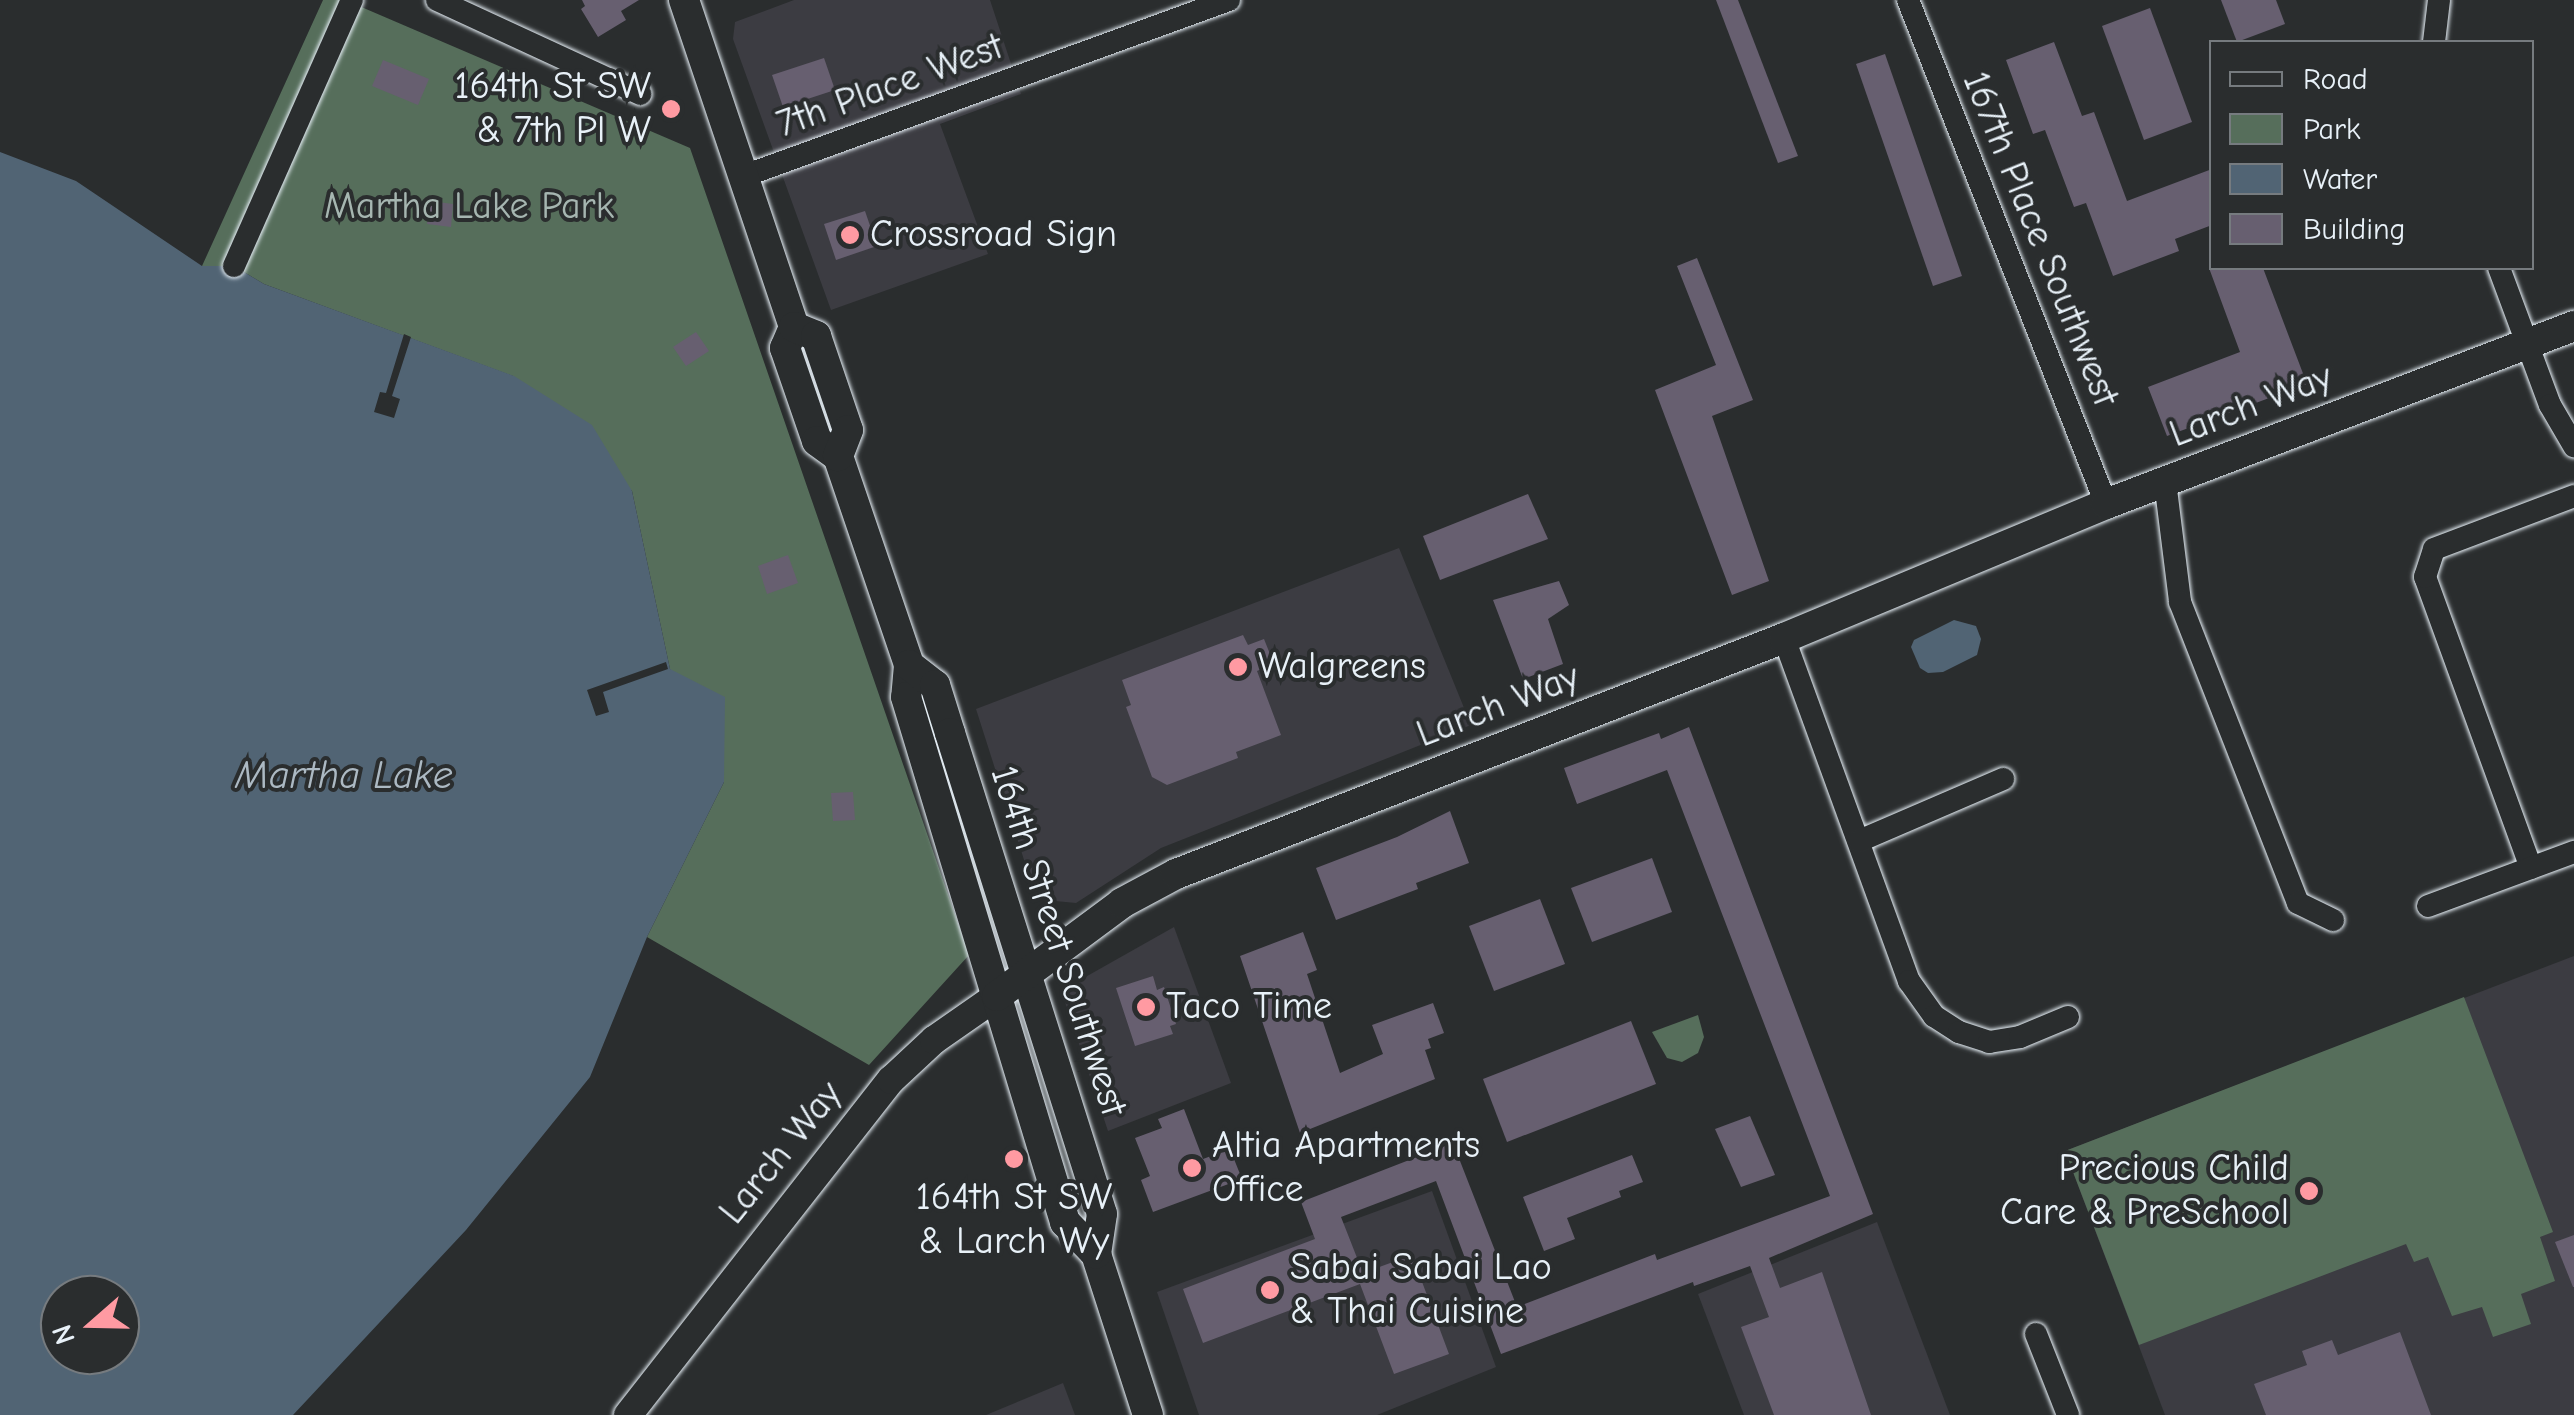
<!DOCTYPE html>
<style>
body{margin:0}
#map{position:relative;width:2574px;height:1415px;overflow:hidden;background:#2a2d2e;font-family:"Comic Neue",sans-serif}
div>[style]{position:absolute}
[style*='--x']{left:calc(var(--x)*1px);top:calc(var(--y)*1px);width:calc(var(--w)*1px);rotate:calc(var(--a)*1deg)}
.built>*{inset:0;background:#3c3c42}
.green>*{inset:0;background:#566e5b}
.water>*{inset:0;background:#516474}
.pier>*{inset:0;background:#2a2d2e}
.building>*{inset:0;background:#675f70}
.roads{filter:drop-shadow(0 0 2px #e8f1f8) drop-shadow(0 0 2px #e8f1f8)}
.minor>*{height:22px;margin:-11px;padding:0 11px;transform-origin:11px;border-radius:11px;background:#2a2d2e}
.tertiary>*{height:28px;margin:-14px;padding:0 14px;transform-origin:14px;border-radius:14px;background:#2a2d2e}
.secondary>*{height:30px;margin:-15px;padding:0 15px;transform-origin:15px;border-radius:15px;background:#2a2d2e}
.dots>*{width:28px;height:28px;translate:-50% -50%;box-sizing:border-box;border:5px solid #2a2d2e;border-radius:50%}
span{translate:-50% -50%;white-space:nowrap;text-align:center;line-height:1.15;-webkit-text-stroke:8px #2a2d2e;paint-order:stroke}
.street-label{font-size:38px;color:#e8f1f8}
.poi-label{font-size:38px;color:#e8f1f8}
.right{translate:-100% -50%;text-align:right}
.left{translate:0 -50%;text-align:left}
.park-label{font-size:38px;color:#a6b6b1}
.water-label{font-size:40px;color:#acb9c3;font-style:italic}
.legend{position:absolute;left:2209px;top:40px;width:325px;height:230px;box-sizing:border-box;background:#2a2d2e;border:2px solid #767b7f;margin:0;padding:12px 18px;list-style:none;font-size:30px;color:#e8f1f8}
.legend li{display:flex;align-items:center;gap:20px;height:50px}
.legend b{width:50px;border:2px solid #767b7f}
.north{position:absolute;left:40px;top:1275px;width:100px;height:100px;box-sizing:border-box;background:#2a2d2e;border:2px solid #767b7f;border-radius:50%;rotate:250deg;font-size:28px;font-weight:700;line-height:40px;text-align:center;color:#e8f1f8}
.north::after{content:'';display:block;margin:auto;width:35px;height:45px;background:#ff9aa2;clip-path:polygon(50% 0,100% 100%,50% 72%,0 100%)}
</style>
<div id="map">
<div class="built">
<i style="clip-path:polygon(794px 0,990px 0,1021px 94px,940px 124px,988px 254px,831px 310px,733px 39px,735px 22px)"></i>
<i style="clip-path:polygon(1399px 548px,1471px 725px,1161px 848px,1076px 903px,1045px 900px,1032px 885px,976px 709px)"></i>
<i style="clip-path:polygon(1174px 927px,1231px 1083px,1108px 1131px,1065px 1002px,1073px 984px)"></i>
<i style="clip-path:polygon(2574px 956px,2574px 1415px,2165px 1415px,2065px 1151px)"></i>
<i style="clip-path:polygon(1432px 1191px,1496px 1367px,1377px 1415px,1199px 1415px,1157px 1292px)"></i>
<i style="clip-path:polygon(1877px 1222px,1950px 1415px,1744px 1415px,1698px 1294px)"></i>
<i style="clip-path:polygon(1063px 1383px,1075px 1415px,986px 1415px)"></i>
</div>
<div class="green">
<i style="clip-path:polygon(323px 0,345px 0,690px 148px,969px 955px,869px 1065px,647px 937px,724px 782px,670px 669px,632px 491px,513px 376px,264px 284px,234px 266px,202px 266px)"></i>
<i style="clip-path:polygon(2464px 997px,2553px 1232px,2540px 1237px,2555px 1281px,2521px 1294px,2531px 1324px,2493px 1337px,2482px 1307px,2452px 1316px,2428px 1257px,2414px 1262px,2406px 1244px,2139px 1345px,2065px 1151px)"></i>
<i style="clip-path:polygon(1698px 1015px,1704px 1037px,1698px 1053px,1682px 1062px,1667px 1058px,1652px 1032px)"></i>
</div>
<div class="water">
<i style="clip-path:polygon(evenodd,0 152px,76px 181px,202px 266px,234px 266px,264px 284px,514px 376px,592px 425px,632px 491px,670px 669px,725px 697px,724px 782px,647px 937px,590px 1077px,466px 1230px,293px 1415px,0 1415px,0 152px,60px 1295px,120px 1295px,120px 1355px,60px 1355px,60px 1295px)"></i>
<i style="clip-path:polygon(1954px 620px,1976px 626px,1981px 639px,1977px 655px,1943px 672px,1928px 673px,1920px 668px,1911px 647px,1914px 640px)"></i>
</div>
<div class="pier">
<i style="clip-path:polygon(404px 334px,411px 337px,392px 396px,400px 399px,394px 418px,374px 412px,380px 392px,386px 393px)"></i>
<i style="clip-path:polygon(666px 662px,668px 669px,603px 692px,609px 712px,596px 716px,587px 690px)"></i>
</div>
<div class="building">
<i style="clip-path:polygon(582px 0,639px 0,621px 11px,626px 20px,598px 37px,581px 9px,585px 6px)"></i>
<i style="clip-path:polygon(1716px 0,1738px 0,1798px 156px,1778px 163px)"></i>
<i style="clip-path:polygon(2221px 0,2276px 0,2285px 24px,2237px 42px)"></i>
<i style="clip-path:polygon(2150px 8px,2192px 122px,2144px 140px,2102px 26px)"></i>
<i style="clip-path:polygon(2054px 42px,2082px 116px,2094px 112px,2127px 201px,2212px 169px,2212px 225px,2175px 239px,2179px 251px,2113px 276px,2086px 203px,2074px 207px,2045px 130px,2033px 134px,2006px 60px)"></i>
<i style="clip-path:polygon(1885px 54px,1962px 276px,1933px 286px,1856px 64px)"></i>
<i style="clip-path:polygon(824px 58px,835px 90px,783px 107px,772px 75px)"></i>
<i style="clip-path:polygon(383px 60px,429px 79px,418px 105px,372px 86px)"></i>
<i style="clip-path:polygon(430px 201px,453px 204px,451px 227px,427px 224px)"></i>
<i style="clip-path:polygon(865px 211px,877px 246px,836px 260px,824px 224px)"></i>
<i style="clip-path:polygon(1697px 258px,1753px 400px,1712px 416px,1769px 581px,1732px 595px,1655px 390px,1716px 365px,1677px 266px)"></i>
<i style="clip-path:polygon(2209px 268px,2263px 268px,2307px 384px,2167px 436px,2148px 387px,2240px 352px)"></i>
<i style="clip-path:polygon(696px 332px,709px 351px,686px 366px,673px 347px)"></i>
<i style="clip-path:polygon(1528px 494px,1548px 539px,1440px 580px,1423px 536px)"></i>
<i style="clip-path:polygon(788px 555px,798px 583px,767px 594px,758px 566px)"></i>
<i style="clip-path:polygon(1559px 581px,1569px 605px,1548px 619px,1563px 664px,1523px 679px,1493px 600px)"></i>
<i style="clip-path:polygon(1243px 635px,1248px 645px,1264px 639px,1274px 664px,1257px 671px,1281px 735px,1236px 752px,1238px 758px,1167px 785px,1152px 777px,1126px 707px,1131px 705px,1122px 680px)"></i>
<i style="clip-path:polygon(1689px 727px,1873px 1214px,1769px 1258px,1780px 1288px,1822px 1272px,1871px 1415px,1774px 1415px,1741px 1327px,1769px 1317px,1750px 1266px,1694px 1286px,1693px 1282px,1501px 1354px,1436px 1181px,1341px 1217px,1363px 1273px,1412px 1255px,1449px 1354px,1394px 1374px,1360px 1284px,1203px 1343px,1183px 1289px,1315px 1239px,1301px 1202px,1453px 1143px,1517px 1307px,1655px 1254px,1657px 1260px,1830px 1196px,1667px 770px,1577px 804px,1564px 768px,1659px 733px,1661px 739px)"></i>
<i style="clip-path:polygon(853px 792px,855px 820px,833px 821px,831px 793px)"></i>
<i style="clip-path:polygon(1450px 811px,1469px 863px,1416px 883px,1418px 889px,1336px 920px,1316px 868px,1397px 837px)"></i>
<i style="clip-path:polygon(1652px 858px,1672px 912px,1592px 942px,1571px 888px)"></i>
<i style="clip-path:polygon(1540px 899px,1565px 964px,1494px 991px,1469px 926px)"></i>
<i style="clip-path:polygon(1303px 932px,1317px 970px,1307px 974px,1340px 1073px,1383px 1054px,1372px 1025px,1433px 1003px,1444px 1033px,1428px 1039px,1431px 1048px,1425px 1050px,1435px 1079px,1300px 1133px,1240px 956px)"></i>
<i style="clip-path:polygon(1153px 976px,1157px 990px,1164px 987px,1176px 1024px,1170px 1026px,1173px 1034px,1135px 1046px,1116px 988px)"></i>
<i style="clip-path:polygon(1631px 1021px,1656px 1084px,1507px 1142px,1483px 1079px)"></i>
<i style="clip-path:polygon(1184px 1109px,1203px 1159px,1230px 1149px,1242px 1179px,1153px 1212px,1141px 1180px,1150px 1176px,1135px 1138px,1162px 1128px,1158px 1119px)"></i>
<i style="clip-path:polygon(1750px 1116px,1775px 1175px,1741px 1187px,1715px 1129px)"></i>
<i style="clip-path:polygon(1632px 1155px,1643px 1182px,1619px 1191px,1621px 1197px,1567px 1218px,1575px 1239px,1544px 1251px,1523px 1197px)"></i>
<i style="clip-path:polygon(2574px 1235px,2574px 1287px,2573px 1287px,2555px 1242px)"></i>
<i style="clip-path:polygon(2400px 1332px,2431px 1415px,2266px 1415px,2254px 1384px,2307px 1365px,2302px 1351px,2332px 1340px,2338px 1355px)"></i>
</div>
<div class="roads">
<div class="minor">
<i style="--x:437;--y:0;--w:224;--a:24.8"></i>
<i style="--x:1908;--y:0;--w:541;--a:68.55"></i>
<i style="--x:2434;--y:42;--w:42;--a:-83.2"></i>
<i style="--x:744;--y:176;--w:516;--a:-19.95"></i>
<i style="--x:234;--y:266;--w:291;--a:-66.1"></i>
<i style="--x:2499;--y:268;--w:146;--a:69.6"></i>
<i style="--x:2550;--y:405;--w:48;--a:59.7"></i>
<i style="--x:2165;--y:481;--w:122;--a:82.9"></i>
<i style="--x:2180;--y:602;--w:323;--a:68.6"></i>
<i style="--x:2298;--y:903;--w:39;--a:26"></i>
<i style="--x:1784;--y:638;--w:365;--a:70"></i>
<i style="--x:1909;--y:981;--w:43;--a:54.5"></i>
<i style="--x:1934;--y:1016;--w:30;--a:33"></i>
<i style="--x:1959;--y:1032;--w:32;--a:18"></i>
<i style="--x:1989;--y:1042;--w:31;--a:-9"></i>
<i style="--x:2020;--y:1037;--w:52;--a:-22.6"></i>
<i style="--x:1859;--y:841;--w:157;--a:-23.3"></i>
<i style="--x:2531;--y:868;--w:310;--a:-110"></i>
<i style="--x:2425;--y:577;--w:29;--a:-72"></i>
<i style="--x:2434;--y:549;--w:150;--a:-20.7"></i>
<i style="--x:2428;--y:906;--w:156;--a:-20.3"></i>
<i style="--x:2036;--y:1334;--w:87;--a:68.4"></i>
</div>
<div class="tertiary">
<i style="--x:628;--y:1415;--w:426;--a:-51.9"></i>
<i style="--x:891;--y:1080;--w:59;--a:-42.9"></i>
<i style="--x:934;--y:1040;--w:77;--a:-34.9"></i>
</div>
<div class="secondary">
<i style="--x:684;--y:0;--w:345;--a:71.4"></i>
<i style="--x:794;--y:327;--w:23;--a:113"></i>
<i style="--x:785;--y:348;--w:98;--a:71"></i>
<i style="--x:817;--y:441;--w:26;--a:36"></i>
<i style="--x:838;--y:456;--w:221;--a:71.2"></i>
<i style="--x:909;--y:665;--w:32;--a:95"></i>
<i style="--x:906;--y:697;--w:549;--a:73.15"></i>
<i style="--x:1065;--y:1222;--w:45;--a:45.9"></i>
<i style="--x:1096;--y:1254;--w:169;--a:72.1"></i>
<i style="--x:794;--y:327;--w:24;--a:22"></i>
<i style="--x:816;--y:336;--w:99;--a:71.2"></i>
<i style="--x:848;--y:430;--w:28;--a:111"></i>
<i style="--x:909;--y:665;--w:33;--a:38"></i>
<i style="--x:935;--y:685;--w:50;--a:72.6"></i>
<i style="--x:950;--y:733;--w:504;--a:72.46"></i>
<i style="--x:1102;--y:1214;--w:40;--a:98.5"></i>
<i style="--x:997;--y:996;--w:156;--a:-36.6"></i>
<i style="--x:1122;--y:903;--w:61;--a:-28.2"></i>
<i style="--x:1176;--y:874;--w:652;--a:-21.21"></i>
<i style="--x:1784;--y:638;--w:349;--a:-22.6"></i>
<i style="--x:2106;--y:504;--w:501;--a:-20.82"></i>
</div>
</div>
<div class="dots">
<i style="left:671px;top:109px;background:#ff9aa2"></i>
<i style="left:850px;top:235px;background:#ff9aa2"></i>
<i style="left:1238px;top:667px;background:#ff9aa2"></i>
<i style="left:1146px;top:1007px;background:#ff9aa2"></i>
<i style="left:1014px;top:1159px;background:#ff9aa2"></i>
<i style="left:1192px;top:1168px;background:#ff9aa2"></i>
<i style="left:2309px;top:1191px;background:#ff9aa2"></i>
<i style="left:1270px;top:1290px;background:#ff9aa2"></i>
</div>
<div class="street-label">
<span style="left:890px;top:86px;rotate:-20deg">7th Place West</span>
<span style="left:2040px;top:239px;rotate:68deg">167th Place Southwest</span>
<span style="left:2251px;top:406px;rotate:-21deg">Larch Way</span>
<span style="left:1498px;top:706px;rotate:-21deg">Larch Way</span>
<span style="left:1058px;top:941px;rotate:72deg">164th Street Southwest</span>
<span style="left:781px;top:1153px;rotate:-51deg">Larch Way</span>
</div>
<div class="poi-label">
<span class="right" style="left:651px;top:109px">164th St SW<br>&amp; 7th Pl W</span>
<span class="left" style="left:870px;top:235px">Crossroad Sign</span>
<span class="left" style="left:1258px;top:667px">Walgreens</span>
<span class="left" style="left:1166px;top:1007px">Taco Time</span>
<span class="left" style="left:1212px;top:1168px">Altia Apartments<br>Office</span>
<span class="right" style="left:2289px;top:1191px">Precious Child<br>Care &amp; PreSchool</span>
<span style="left:1014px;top:1220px">164th St SW<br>&amp; Larch Wy</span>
<span class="left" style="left:1290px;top:1290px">Sabai Sabai Lao<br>&amp; Thai Cuisine</span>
</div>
<div class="park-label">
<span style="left:469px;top:207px">Martha Lake Park</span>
</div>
<div class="water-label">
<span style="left:344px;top:775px">Martha Lake</span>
</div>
<ul class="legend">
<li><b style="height:12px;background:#2a2d2e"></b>Road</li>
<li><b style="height:28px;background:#566e5b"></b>Park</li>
<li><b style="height:28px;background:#516474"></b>Water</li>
<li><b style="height:28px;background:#675f70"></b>Building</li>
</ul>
<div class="north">N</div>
</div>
